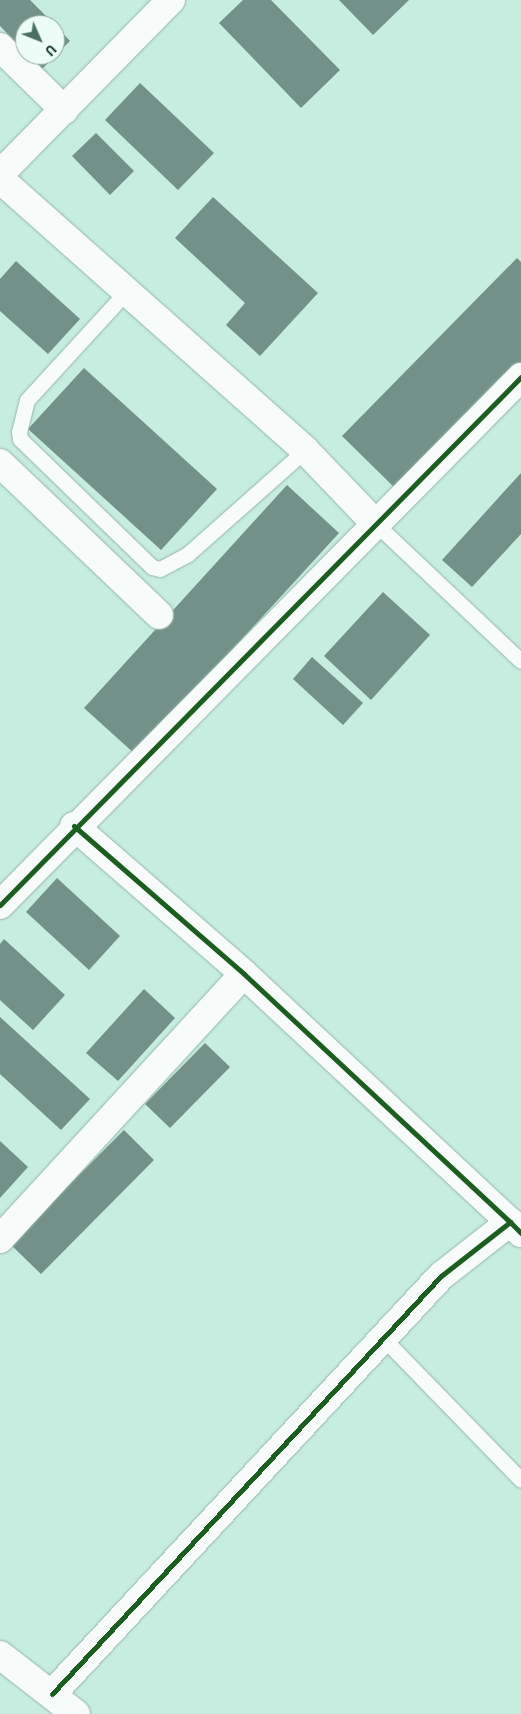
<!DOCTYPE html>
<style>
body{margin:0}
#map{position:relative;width:521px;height:1714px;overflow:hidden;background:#c7ece0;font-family:"Alegreya Sans",sans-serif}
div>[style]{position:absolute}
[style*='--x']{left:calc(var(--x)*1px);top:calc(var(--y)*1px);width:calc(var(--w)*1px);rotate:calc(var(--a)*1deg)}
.building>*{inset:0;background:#739188}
.roads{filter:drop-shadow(0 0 1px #94b5ab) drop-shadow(0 0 1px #94b5ab)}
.service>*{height:15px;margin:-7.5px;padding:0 7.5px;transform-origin:7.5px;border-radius:7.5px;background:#f7fcfa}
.minor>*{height:28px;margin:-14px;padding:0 14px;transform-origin:14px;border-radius:14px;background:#f7fcfa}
.cycleway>*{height:5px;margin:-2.5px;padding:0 2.5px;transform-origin:2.5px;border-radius:2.5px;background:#1b5e20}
span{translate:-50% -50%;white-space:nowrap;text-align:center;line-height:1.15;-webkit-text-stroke:5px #ecfcf6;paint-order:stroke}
.north{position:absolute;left:15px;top:15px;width:50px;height:50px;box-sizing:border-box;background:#ecfcf6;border:1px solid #90a9a1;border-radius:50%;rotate:134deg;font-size:14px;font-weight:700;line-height:20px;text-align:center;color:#062c22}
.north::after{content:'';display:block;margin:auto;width:18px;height:22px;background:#4a6f64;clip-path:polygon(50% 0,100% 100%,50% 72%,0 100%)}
</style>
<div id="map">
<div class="building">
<i style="clip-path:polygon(0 0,30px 0,55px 25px,25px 25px,25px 52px,0 26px)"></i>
<i style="clip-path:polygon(243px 0,271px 0,340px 70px,301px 108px,219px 23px)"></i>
<i style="clip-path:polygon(339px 0,409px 0,373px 35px)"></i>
<i style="clip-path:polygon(55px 25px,70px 41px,42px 69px,28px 55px,55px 55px)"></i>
<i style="clip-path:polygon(140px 83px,214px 153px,178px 190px,105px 120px)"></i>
<i style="clip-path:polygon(96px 133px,134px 171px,110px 195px,72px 156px)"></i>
<i style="clip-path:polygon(213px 197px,318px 293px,260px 356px,226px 325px,245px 303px,175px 238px)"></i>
<i style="clip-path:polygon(517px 258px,521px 262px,521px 368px,399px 492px,342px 436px)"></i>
<i style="clip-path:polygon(16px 261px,80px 319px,48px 354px,0 311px,0 279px)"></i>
<i style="clip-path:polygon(84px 368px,217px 489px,161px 550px,28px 429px)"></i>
<i style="clip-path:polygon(521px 473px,521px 534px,472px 587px,442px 560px)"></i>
<i style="clip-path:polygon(287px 485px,339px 533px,136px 755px,84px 708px)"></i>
<i style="clip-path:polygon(383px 592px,430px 635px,371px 700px,324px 656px)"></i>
<i style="clip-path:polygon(312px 657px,363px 703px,343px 725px,293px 679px)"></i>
<i style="clip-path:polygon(57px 878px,120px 936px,89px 970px,26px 912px)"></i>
<i style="clip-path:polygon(4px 939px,65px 995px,33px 1030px,0 1000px,0 944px)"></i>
<i style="clip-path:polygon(144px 989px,175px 1018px,118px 1081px,86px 1053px)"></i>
<i style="clip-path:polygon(0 1017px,90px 1099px,61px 1130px,0 1074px)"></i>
<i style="clip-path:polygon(205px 1043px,230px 1067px,170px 1128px,145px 1104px)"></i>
<i style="clip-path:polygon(124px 1130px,154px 1160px,41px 1274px,10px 1244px)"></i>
<i style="clip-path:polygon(0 1141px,28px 1167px,0 1198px)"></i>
</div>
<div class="roads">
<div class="service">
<i style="--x:126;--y:292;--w:147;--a:132.5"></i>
<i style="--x:27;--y:400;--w:32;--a:104"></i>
<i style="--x:19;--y:431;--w:8;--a:83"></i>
<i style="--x:20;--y:439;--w:184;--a:44.1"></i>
<i style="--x:152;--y:567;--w:8;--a:14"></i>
<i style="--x:160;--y:569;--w:32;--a:-28"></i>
<i style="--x:188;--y:554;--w:157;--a:-41.6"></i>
<i style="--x:376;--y:524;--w:199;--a:43.4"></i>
<i style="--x:382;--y:1337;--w:199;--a:45.8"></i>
</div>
<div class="minor">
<i style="--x:0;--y:47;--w:90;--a:44.5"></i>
<i style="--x:0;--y:174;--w:244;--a:-45.5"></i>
<i style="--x:0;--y:179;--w:408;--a:41.6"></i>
<i style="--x:305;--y:450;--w:103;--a:46.2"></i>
<i style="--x:0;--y:463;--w:220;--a:43.7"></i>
<i style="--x:74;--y:826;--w:225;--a:41"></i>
<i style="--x:244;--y:974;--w:364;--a:43"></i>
<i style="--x:0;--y:905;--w:742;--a:-45.38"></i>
<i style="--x:0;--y:1239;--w:360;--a:-47.4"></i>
<i style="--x:0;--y:1655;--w:96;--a:37.8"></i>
<i style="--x:52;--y:1694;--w:571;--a:-47.06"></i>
<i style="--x:441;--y:1276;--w:88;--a:-38"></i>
<i style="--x:510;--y:1222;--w:16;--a:45"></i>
</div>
</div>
<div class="cycleway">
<i style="--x:74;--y:826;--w:225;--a:41"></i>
<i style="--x:244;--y:974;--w:364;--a:43"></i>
<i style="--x:0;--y:905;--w:742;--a:-45.38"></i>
<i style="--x:52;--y:1694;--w:571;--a:-47.06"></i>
<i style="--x:441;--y:1276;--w:88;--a:-38"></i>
<i style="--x:510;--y:1222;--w:16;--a:45"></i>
</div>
<div class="north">U</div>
</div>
